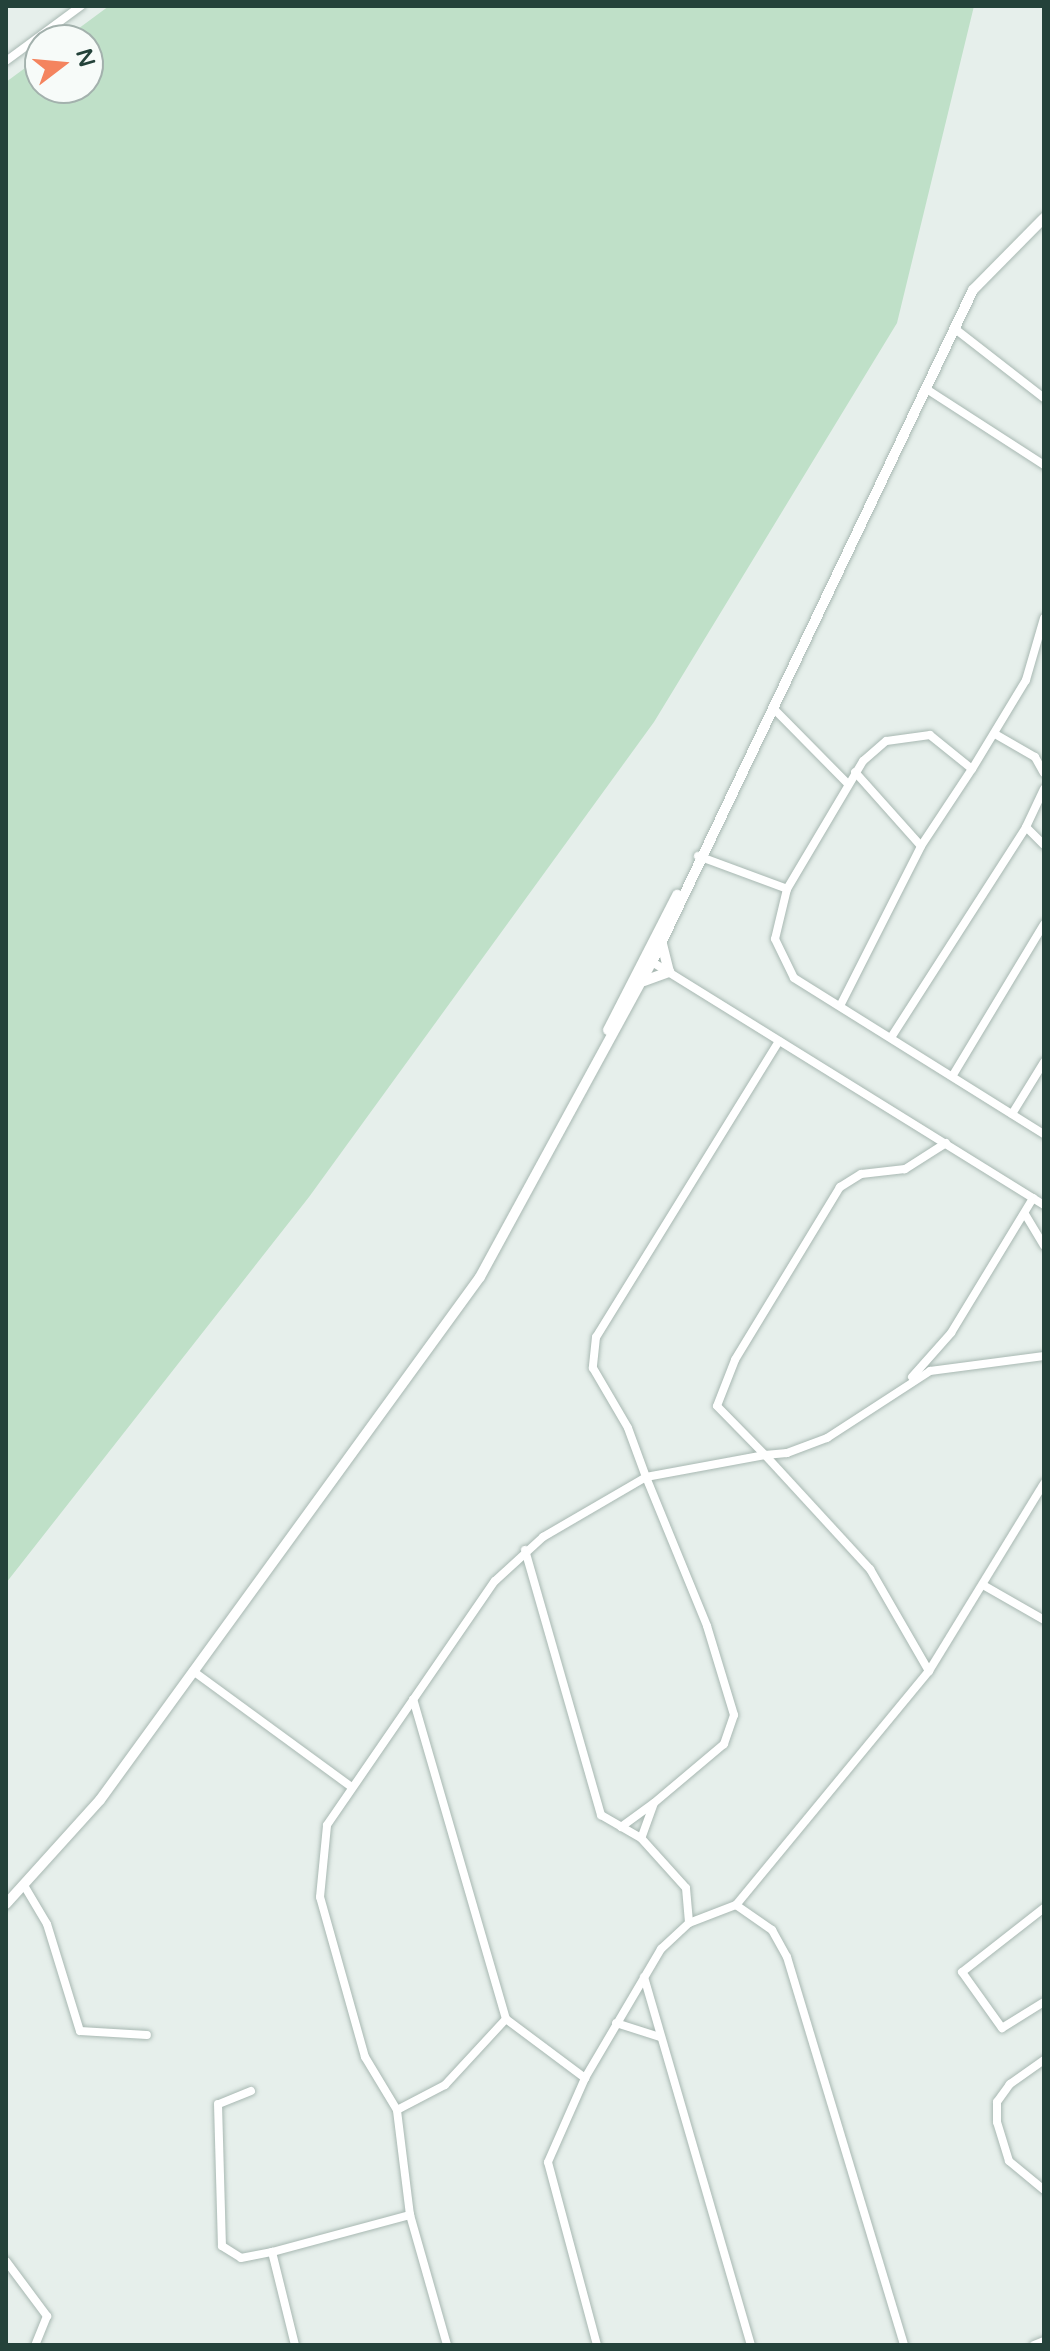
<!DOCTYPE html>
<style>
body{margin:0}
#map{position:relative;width:1050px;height:2351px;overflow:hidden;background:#e6efeb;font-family:"Varela Round",sans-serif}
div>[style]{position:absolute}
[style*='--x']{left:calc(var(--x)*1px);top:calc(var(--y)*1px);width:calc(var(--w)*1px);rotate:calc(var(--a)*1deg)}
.green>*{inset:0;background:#bfe0c8}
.roads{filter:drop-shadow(0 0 2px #a8b8b2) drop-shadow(0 0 2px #a8b8b2)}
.minor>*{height:8px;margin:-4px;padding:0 4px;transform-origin:4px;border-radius:4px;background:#fff}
.tertiary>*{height:10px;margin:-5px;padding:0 5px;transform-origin:5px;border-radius:5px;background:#fff}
span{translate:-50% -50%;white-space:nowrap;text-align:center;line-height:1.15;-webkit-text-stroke:7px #f7fbf9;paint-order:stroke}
.frame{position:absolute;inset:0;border:8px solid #24423a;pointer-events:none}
.north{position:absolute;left:24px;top:24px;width:80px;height:80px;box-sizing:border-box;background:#f7fbf9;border:2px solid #a3b1ad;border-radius:50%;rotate:74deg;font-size:22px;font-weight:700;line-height:32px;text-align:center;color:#24423a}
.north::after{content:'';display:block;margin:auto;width:28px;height:36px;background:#f4845f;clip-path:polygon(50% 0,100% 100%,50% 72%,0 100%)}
</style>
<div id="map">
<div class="green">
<i style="clip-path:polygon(109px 6px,974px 6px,897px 323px,654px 722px,309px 1197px,6px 1583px,6px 82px,40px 57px,40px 88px,88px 88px,88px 40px,63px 40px)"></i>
</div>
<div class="roads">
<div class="minor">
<i style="--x:6;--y:61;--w:93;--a:-36.3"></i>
<i style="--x:954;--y:328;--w:114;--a:37.9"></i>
<i style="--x:928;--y:390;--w:138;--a:32.9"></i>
<i style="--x:1044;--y:618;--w:65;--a:106.2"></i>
<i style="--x:1026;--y:680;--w:104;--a:121.2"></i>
<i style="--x:972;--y:769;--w:54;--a:-141"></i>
<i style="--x:930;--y:735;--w:44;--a:172.2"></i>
<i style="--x:886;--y:741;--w:30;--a:139"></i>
<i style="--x:863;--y:761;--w:149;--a:120.7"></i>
<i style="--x:787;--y:889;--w:51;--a:103.5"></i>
<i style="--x:775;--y:939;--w:43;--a:64"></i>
<i style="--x:794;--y:978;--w:295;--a:32"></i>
<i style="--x:775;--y:710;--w:104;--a:45.4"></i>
<i style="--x:995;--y:734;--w:46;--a:29.9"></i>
<i style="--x:1035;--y:757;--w:18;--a:61"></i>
<i style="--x:1026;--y:827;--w:42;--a:-64.7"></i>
<i style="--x:921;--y:846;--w:92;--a:-56.5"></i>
<i style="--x:698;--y:856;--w:95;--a:20.3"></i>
<i style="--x:649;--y:960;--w:465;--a:31.8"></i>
<i style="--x:840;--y:1006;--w:179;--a:-63.1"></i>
<i style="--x:921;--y:846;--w:99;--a:-131.7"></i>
<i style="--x:892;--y:1036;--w:248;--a:-57.3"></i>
<i style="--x:1026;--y:827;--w:25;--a:45"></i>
<i style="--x:779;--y:1041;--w:348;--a:121.7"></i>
<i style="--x:596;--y:1337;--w:31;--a:96"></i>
<i style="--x:593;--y:1368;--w:69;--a:59.7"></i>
<i style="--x:628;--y:1428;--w:52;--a:69.8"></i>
<i style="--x:646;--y:1477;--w:121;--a:-10.5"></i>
<i style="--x:765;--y:1455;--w:155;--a:47.4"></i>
<i style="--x:870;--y:1569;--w:118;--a:60"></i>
<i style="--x:953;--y:1075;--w:176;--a:-58.9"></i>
<i style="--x:1012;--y:1114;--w:61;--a:-58.4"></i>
<i style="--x:946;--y:1143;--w:49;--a:147.6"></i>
<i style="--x:905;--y:1169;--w:44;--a:173.5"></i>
<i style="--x:861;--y:1174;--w:25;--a:148"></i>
<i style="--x:840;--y:1187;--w:202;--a:121.3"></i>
<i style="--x:735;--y:1360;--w:49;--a:111.4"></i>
<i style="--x:717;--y:1406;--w:69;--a:45.6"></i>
<i style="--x:765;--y:1455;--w:22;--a:-5"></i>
<i style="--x:787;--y:1453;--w:43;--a:-20.6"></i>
<i style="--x:827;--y:1438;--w:123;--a:-33"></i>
<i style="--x:930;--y:1371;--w:115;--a:-7.5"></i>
<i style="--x:1025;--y:1214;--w:37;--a:59"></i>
<i style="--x:912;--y:1377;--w:59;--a:-48.4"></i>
<i style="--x:951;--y:1333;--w:158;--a:-58.7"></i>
<i style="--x:525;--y:1550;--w:276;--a:74"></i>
<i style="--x:601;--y:1815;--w:46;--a:29.9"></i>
<i style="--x:983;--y:1585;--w:70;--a:29.8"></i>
<i style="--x:193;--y:1671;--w:195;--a:36.2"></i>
<i style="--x:621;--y:1827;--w:39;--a:-36"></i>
<i style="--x:25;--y:1887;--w:43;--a:59.3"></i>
<i style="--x:47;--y:1924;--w:112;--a:72.9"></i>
<i style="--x:80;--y:2031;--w:67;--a:3.4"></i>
<i style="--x:736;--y:1905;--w:44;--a:34.8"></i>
<i style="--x:772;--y:1930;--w:31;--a:61"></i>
<i style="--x:787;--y:1957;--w:405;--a:73.2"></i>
<i style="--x:1044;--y:1908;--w:104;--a:142"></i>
<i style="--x:962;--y:1972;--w:69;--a:54.5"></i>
<i style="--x:1002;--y:2028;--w:49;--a:-31.8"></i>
<i style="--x:644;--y:1977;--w:383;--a:73.8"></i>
<i style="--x:506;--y:2019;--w:99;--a:36.8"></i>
<i style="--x:616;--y:2023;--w:46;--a:17.7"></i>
<i style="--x:1044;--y:2060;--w:42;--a:144.8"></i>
<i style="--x:1010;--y:2084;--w:22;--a:126"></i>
<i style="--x:997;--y:2102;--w:20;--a:90"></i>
<i style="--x:997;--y:2122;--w:41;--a:72.9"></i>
<i style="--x:1009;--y:2161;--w:45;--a:39.6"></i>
<i style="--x:251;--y:2091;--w:35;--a:158"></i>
<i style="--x:218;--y:2104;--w:142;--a:88.4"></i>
<i style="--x:222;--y:2246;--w:22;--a:32"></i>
<i style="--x:241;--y:2258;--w:32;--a:-11"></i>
<i style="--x:397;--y:2110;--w:54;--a:-27.5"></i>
<i style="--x:445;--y:2085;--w:90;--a:-47.3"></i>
<i style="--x:506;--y:2019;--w:333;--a:-106.2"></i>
<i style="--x:410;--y:2215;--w:106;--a:-97.1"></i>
<i style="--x:397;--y:2110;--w:62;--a:-121.1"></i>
<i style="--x:365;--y:2057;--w:166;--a:-105.7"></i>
<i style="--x:320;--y:1897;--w:72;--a:-84.4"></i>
<i style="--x:327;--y:1825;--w:296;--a:-55.5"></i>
<i style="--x:495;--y:1581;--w:65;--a:-42.5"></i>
<i style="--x:543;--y:1537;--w:119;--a:-30.2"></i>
<i style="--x:646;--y:1477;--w:161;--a:67.7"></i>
<i style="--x:707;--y:1626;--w:93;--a:73.1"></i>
<i style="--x:734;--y:1715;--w:31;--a:109"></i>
<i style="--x:724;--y:1744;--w:92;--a:139.9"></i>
<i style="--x:654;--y:1803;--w:37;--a:110"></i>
<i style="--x:641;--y:1838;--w:67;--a:48"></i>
<i style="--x:686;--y:1888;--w:35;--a:85"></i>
<i style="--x:6;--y:2261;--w:69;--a:53.3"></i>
<i style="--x:47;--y:2316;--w:31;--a:112"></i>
<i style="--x:295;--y:2345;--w:96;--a:-103.9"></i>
<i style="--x:272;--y:2252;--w:143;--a:-15"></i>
<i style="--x:410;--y:2215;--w:135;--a:74.1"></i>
<i style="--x:597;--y:2345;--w:189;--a:-105"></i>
<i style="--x:548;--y:2162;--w:92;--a:-66.2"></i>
<i style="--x:585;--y:2078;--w:150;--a:-59.5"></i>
<i style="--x:661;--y:1949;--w:38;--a:-43"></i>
<i style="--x:689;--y:1923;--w:50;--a:-21"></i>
<i style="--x:736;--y:1905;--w:303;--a:-50.5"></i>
<i style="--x:929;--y:1671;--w:220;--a:-58.5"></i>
<i style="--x:1034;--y:2345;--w:11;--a:-22"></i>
</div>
<div class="tertiary">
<i style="--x:644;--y:981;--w:27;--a:-20"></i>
<i style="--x:669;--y:972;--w:29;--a:-104"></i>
<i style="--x:608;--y:1030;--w:152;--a:-62.9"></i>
<i style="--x:6;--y:1904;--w:140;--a:-47.9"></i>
<i style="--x:100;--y:1800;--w:646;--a:-54"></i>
<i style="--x:480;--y:1277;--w:359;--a:-61.4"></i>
<i style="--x:652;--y:962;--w:745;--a:-64.47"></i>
<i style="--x:973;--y:290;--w:101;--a:-45.4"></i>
</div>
</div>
<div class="frame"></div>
<div class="north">N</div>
</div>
